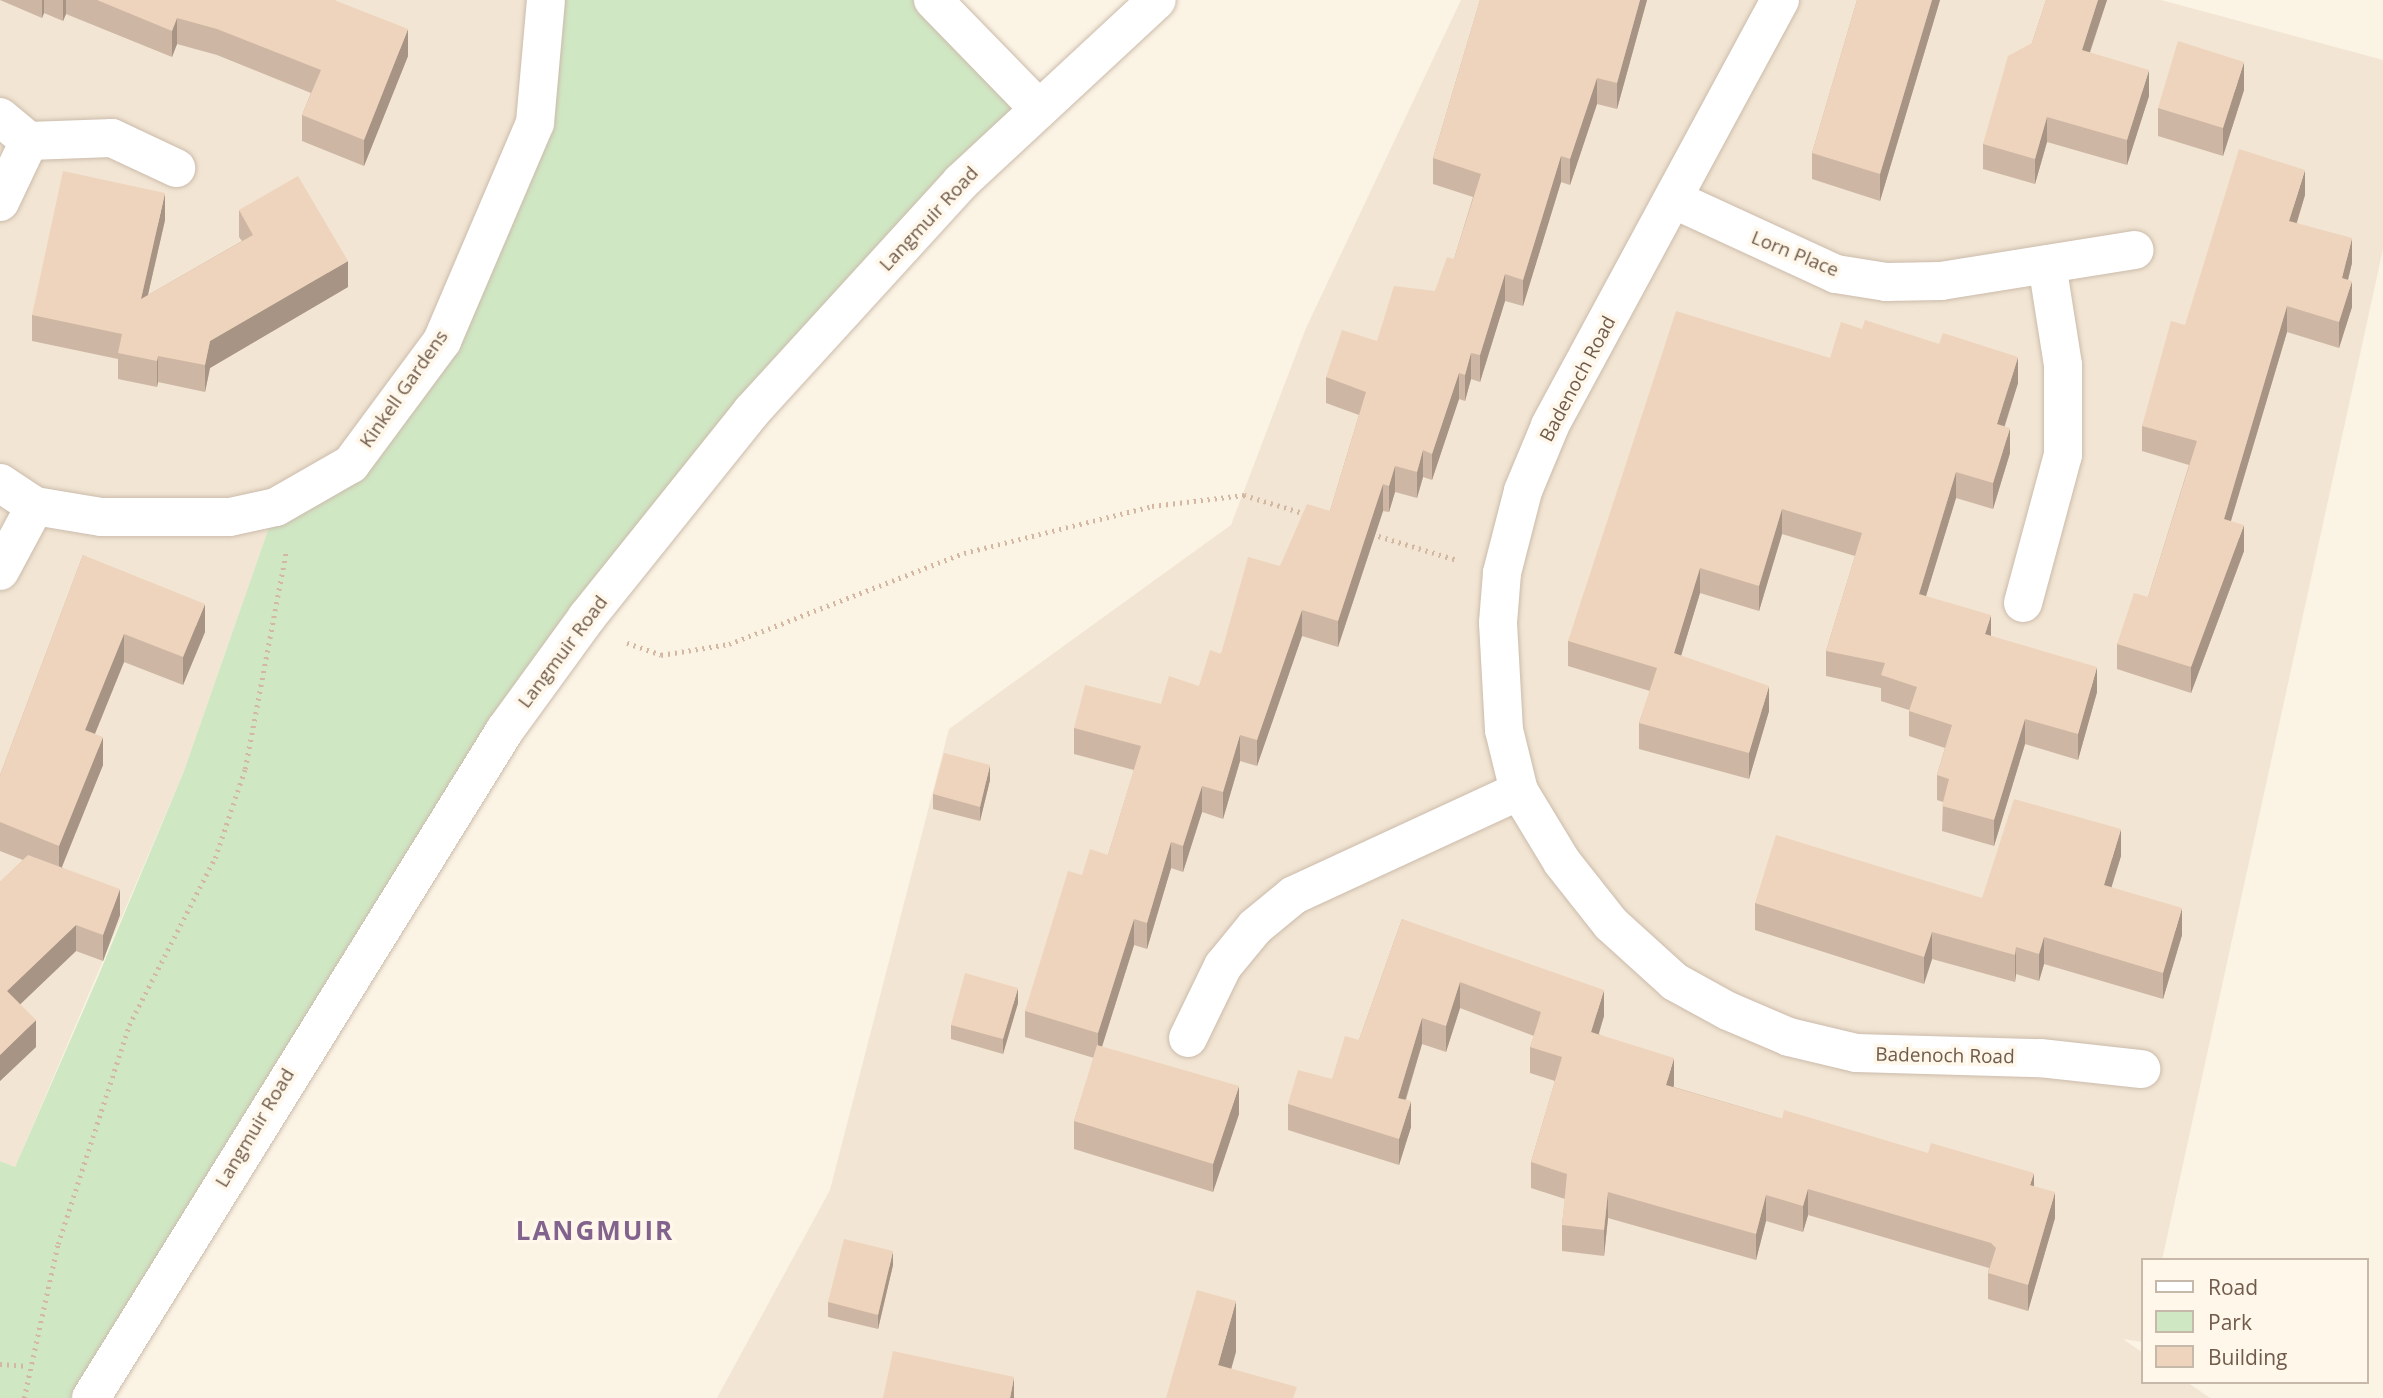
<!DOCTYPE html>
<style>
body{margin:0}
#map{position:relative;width:2383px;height:1398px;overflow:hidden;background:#fbf3e4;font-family:"Open Sans",sans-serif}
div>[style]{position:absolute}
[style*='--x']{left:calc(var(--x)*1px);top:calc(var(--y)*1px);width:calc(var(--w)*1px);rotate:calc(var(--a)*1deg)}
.residential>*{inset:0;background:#f2e5d3}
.green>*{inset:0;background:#d0e7c4}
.path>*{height:4.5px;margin-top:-2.25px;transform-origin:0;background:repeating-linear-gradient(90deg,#d3b7a1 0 2px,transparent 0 7px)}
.roads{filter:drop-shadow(0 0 2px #cbbbab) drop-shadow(0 0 2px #cbbbab)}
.street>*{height:38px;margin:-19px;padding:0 19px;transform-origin:19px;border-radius:19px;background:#fff}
.wall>*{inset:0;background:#cdb6a3}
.shaded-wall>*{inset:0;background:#a79484}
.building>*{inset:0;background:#eed4bd}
span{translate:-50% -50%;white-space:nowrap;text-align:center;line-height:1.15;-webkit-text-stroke:7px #fef7ea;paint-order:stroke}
.street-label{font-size:19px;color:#715b4b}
.district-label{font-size:26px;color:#82638d;font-weight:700;letter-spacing:2px}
.legend{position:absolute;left:2141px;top:1258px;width:228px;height:126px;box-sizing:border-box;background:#fef7ea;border:2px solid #c6b9aa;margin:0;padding:9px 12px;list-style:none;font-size:21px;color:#715b4b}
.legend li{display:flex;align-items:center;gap:14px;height:35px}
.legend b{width:35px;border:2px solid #c6b9aa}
</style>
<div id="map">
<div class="residential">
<i style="clip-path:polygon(0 0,546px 0,535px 123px,442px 341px,351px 464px,276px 507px,184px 771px,15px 1167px,0 1161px)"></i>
<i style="clip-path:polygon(1461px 0,2161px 0,2383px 60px,2383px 249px,2162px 1260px,2143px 1260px,2143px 1342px,2123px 1339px,2143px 1353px,2143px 1382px,2187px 1382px,2210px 1398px,717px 1398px,830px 1190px,949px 729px,1231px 525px,1306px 328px)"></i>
</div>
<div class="green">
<i style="clip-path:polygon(546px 0,933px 0,1039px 109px,587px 617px,91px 1398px,0 1398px,0 1161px,15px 1167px,97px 979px,184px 771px,276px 507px,351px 464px,442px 341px,535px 123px)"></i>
</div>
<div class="path">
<i style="--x:1372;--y:534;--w:89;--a:17"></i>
<i style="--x:627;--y:643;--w:36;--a:19"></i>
<i style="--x:661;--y:655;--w:69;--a:-9.2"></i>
<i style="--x:729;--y:644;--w:252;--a:-21.2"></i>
<i style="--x:964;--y:553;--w:194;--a:-14"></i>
<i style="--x:1152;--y:506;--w:93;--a:-6.8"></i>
<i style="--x:1244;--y:495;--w:65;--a:17"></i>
<i style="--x:0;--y:1364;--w:28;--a:4"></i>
<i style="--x:24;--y:1398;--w:158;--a:-77.6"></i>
<i style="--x:58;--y:1244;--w:230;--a:-72"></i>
<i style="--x:129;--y:1025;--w:188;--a:-62.8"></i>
<i style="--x:215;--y:858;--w:94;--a:-71.4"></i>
<i style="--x:245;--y:769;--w:221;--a:-79.3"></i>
</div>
<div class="roads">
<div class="street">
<i style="--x:933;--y:0;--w:152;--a:45.8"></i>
<i style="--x:1780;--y:0;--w:484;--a:118.4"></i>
<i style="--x:1550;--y:426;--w:70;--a:112.6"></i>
<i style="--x:1523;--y:491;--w:85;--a:104.4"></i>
<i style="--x:1502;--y:573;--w:50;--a:94.6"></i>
<i style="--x:1498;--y:623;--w:107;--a:86.8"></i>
<i style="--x:1504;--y:730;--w:63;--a:76.2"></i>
<i style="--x:1519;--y:791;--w:83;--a:58.8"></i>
<i style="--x:1562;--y:862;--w:79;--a:51.7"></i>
<i style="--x:1611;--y:924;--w:86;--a:42.2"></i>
<i style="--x:1675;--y:982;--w:60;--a:28.7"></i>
<i style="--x:1728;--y:1011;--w:66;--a:23.1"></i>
<i style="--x:1789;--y:1037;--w:69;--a:13.4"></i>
<i style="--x:1856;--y:1053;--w:184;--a:1.6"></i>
<i style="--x:2040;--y:1058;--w:102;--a:6.2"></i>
<i style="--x:0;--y:117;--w:38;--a:40"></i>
<i style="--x:29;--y:141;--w:83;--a:-2.1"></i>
<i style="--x:112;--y:138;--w:71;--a:25.1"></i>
<i style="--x:1675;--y:200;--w:177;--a:24.7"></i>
<i style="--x:1836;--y:274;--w:51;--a:9.1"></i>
<i style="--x:1886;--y:282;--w:55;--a:-1"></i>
<i style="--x:1941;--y:281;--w:196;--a:-9.1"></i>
<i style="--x:0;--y:202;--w:68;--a:-64.6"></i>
<i style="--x:0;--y:483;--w:42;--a:33.3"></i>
<i style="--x:35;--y:506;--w:67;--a:9.5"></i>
<i style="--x:101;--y:517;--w:129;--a:0"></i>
<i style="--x:230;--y:517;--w:47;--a:-12.3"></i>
<i style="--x:276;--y:507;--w:86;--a:-29.8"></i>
<i style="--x:351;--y:464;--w:153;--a:-53.5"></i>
<i style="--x:442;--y:341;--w:237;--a:-66.9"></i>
<i style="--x:535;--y:123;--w:123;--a:-84.9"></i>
<i style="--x:0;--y:571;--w:74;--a:-61.7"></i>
<i style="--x:2023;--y:603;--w:153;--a:-74.9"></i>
<i style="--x:2063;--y:455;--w:90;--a:-90"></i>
<i style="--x:2063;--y:365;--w:102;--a:-99"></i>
<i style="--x:1188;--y:1038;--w:80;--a:-64.1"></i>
<i style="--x:1223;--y:966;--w:50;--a:-50.6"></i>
<i style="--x:1255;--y:927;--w:50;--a:-39.4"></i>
<i style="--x:1294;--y:895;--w:248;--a:-24.8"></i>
<i style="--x:91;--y:1398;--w:786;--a:-58.21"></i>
<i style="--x:505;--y:730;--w:140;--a:-54"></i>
<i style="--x:587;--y:617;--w:264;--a:-51.3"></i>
<i style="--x:752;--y:411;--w:310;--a:-47.6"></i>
<i style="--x:961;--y:182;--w:267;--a:-42.9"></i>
</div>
</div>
<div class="wall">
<i style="clip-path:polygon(0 0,334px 0,408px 56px,364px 166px,302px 141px,302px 115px,311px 93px,217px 55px,177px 44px,172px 57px,66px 14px,63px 21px,44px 13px,42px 18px)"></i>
<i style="clip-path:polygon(1480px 0,1647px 0,1617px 109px,1597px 104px,1570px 185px,1561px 182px,1523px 306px,1505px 301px,1480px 382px,1471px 379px,1465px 401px,1459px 399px,1432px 480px,1423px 477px,1417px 498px,1395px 492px,1389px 512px,1383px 511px,1338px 647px,1302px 636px,1257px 766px,1240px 761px,1223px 819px,1202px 812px,1183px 872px,1171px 868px,1147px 949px,1134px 945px,1102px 1047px,1239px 1114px,1213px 1192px,1074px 1149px,1074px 1121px,1094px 1058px,1025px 1037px,1025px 1011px,1082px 875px,1108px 855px,1134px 770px,1074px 754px,1074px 728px,1161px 704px,1199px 686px,1280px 566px,1330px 511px,1359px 415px,1326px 403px,1326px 377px,1377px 341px,1435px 291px,1454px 259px,1473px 197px,1433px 184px,1433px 158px)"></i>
<i style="clip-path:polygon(1857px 0,1940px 0,1880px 201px,1812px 179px,1812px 153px)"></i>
<i style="clip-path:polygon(2046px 0,2107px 0,2090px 53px,2149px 96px,2127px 165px,2047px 142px,2035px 184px,1983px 169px,1983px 144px,2032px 43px)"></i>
<i style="clip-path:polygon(2244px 90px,2223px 156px,2158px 136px,2158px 108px)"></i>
<i style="clip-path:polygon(2305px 195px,2297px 223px,2352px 263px,2348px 280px,2352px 307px,2339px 348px,2287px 332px,2231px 521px,2244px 551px,2191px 693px,2117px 669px,2117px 644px,2148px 597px,2189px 465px,2142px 451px,2142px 426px,2185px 325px)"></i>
<i style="clip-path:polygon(239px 210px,348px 287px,210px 368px,205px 392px,158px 382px,157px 387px,118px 379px,118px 359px,32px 341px,32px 315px,165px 220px,148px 295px,242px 241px,239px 237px)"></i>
<i style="clip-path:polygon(1830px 358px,2018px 383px,2005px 426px,2010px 453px,1993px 509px,1956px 498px,1926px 596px,1991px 636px,2097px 692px,2078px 760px,2025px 744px,1994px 846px,1942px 831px,1943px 802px,1937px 800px,1937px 775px,1945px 748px,1909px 736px,1909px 710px,1881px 701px,1881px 688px,1826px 676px,1826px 651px,1855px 556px,1782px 534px,1759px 611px,1700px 593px,1681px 656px,1769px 711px,1749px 779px,1639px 749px,1639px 723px,1650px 691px,1568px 666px,1568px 641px)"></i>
<i style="clip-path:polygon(83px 555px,205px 632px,183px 685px,124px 662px,95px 734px,103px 765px,62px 867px,120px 915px,103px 961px,76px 951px,20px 1004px,36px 1047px,0 1081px,0 882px,23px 860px,0 851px,0 775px)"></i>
<i style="clip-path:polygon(990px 780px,980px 821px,933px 809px,933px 794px)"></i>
<i style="clip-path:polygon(2121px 856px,2111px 887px,2182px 935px,2163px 999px,2044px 964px,2039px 981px,2016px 974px,2015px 982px,1932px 959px,1924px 984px,1755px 930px,1755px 903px,1982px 898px)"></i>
<i style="clip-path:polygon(1402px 919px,1604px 1016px,1599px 1034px,1674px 1084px,1674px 1087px,1782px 1119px,2034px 1186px,2055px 1218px,2028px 1311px,1988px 1299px,1988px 1273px,1989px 1268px,1808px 1215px,1803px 1232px,1766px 1221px,1756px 1260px,1608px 1218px,1604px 1256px,1562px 1251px,1562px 1225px,1565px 1199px,1531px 1188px,1531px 1162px,1555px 1081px,1530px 1073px,1530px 1047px,1534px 1036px,1460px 1008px,1446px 1052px,1422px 1044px,1406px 1100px,1411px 1127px,1399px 1165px,1288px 1130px,1288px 1104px,1332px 1079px,1359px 1040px)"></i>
<i style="clip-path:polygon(1018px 1003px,1003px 1054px,951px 1039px,951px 1025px)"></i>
<i style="clip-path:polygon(893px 1265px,878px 1329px,828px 1317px,828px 1302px)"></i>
</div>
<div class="shaded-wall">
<i style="clip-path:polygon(42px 0,44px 0,44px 13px,42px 18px)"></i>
<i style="clip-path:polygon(63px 0,66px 0,66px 14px,63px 21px)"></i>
<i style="clip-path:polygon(1640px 0,1647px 0,1617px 109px,1617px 83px)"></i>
<i style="clip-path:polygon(1932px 0,1940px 0,1880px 201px,1880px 174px)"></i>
<i style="clip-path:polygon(2098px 0,2107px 0,2082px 75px,2082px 50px)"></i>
<i style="clip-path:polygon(177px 18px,177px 44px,172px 57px,172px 31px)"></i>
<i style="clip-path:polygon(408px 29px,408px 56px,364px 166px,364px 140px)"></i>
<i style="clip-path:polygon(2244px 62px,2244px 90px,2223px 156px,2223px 128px)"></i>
<i style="clip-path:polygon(2149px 70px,2149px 96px,2127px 165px,2127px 140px)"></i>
<i style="clip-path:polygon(1597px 78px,1597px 104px,1570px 185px,1570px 159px)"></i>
<i style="clip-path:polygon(2047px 117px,2047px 142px,2035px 184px,2035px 159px)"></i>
<i style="clip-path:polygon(1561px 156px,1561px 182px,1523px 306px,1523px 280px)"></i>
<i style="clip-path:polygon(2305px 170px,2305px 195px,2289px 247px,2289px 221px)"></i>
<i style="clip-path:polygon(165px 193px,165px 220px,141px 325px,141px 299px)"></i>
<i style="clip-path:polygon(2352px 238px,2352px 263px,2342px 304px,2342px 278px)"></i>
<i style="clip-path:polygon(348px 261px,348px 287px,210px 368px,205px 392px,205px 365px,210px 341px)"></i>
<i style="clip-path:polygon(1505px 274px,1505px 301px,1480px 382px,1480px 355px)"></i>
<i style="clip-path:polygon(2352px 281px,2352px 307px,2339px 348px,2339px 322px)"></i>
<i style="clip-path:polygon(2287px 306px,2287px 332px,2224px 544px,2224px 519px)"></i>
<i style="clip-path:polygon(1471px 353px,1471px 379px,1465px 401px,1465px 375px)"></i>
<i style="clip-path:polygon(158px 356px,158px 382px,157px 387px,157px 361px)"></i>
<i style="clip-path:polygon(2018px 357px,2018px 383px,1997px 449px,1997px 424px)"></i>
<i style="clip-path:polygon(1459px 373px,1459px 399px,1432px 480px,1432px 454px)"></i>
<i style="clip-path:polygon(2010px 428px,2010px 453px,1993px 509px,1993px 483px)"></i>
<i style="clip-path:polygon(1423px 450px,1423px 477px,1417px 498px,1417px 472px)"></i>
<i style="clip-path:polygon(1395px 466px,1395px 492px,1389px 512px,1389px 486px)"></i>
<i style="clip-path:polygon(1956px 472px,1956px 498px,1919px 619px,1919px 594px)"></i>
<i style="clip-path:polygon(1383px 484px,1383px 511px,1338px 647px,1338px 621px)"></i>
<i style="clip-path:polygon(1782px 509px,1782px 534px,1759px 611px,1759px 586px)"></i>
<i style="clip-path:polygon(2244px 525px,2244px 551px,2191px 693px,2191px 667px)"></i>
<i style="clip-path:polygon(1700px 568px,1700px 593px,1674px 679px,1674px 653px)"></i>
<i style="clip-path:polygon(205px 604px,205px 632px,183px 685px,183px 657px)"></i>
<i style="clip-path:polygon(1302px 610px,1302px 636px,1257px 766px,1257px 740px)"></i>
<i style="clip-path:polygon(1991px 615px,1991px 641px,1985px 634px)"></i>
<i style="clip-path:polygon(124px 634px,124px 662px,85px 758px,85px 730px)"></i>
<i style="clip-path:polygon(2097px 667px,2097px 692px,2078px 760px,2078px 734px)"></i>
<i style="clip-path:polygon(1769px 686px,1769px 711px,1749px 779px,1749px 753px)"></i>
<i style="clip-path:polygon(2025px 719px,2025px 744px,1994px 846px,1994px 820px)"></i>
<i style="clip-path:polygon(1240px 735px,1240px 761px,1223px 819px,1223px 792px)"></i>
<i style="clip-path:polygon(103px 737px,103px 765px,59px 874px,59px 846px)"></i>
<i style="clip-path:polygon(990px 765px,990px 780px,980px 821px,980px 807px)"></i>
<i style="clip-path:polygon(1202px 786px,1202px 812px,1183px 872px,1183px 846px)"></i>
<i style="clip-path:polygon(2121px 829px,2121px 856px,2104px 912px,2104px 885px)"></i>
<i style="clip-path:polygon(1171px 842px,1171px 868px,1147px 949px,1147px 923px)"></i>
<i style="clip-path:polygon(120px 889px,120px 915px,103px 961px,103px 935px)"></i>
<i style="clip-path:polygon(2182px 908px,2182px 935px,2163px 999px,2163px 973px)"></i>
<i style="clip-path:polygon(1134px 919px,1134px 945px,1098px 1059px,1098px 1033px)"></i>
<i style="clip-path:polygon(76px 925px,76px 951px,7px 1017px,7px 991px)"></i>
<i style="clip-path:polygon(1932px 932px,1932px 959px,1924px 984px,1924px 957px)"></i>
<i style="clip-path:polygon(2044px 937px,2044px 964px,2039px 981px,2039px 954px)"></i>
<i style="clip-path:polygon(2016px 947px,2016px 974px,2015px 982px,2015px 955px)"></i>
<i style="clip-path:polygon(1460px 982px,1460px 1008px,1446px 1052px,1446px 1026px)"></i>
<i style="clip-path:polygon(1018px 988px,1018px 1003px,1003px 1054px,1003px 1039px)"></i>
<i style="clip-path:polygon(1604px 990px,1604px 1016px,1591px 1058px,1591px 1032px)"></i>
<i style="clip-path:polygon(1422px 1018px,1422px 1044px,1398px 1124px,1398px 1098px)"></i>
<i style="clip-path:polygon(36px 1020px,36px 1047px,0 1081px,0 1055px)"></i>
<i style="clip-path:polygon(1674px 1058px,1674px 1084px,1666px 1111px,1666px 1085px)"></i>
<i style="clip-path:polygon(1239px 1086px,1239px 1114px,1213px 1192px,1213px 1164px)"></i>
<i style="clip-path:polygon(1411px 1101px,1411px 1127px,1399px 1165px,1399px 1139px)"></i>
<i style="clip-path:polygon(2034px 1173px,2034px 1199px,2030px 1185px)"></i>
<i style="clip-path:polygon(1808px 1189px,1808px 1215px,1803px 1232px,1803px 1206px)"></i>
<i style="clip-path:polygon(1608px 1192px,1608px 1218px,1604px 1256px,1604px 1230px)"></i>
<i style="clip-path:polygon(2055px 1192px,2055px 1218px,2028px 1311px,2028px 1285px)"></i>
<i style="clip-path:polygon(1766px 1195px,1766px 1221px,1756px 1260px,1756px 1234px)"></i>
<i style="clip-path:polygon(893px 1251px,893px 1265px,878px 1329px,878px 1315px)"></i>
<i style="clip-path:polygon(1236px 1301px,1236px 1352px,1223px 1398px,1218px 1365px)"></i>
<i style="clip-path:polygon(1014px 1377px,1014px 1398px,1010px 1398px)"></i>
</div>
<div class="building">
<i style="clip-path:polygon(97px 0,334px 0,408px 29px,364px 140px,302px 115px,321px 70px,217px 29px,177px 18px,172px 31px)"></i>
<i style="clip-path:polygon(1480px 0,1640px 0,1617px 83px,1597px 78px,1570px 159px,1561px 156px,1523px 280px,1505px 274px,1480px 355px,1471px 353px,1465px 375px,1459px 373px,1432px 454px,1423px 450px,1417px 472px,1395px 466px,1389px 486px,1383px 484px,1338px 621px,1302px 610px,1257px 740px,1240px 735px,1223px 792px,1202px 786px,1183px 846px,1171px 842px,1147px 923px,1134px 919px,1098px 1033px,1025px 1011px,1068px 871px,1082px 875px,1090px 849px,1108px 855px,1141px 746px,1074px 728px,1085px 685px,1161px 704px,1169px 676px,1199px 686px,1210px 650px,1221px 654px,1248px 557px,1280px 566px,1307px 504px,1330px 511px,1366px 392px,1326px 377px,1342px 330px,1377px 341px,1394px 286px,1435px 291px,1447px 257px,1454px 259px,1481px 174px,1433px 158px)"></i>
<i style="clip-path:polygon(1857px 0,1932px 0,1880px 174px,1812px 153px)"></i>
<i style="clip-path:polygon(2046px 0,2098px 0,2082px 50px,2149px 70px,2127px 140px,2047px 117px,2035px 159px,1983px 144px,2008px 56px,2032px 43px)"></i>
<i style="clip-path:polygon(2178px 41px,2244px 62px,2223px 128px,2158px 108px)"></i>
<i style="clip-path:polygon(2239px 149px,2305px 170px,2289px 221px,2352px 238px,2342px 278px,2352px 281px,2339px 322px,2287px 306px,2224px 519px,2244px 525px,2191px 667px,2117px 644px,2134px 593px,2148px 597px,2197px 441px,2142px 426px,2171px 321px,2185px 325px)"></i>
<i style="clip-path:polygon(63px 171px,165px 193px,141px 299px,253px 235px,239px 210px,298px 176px,348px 261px,210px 341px,205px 365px,158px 356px,157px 361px,118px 353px,122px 334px,32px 315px)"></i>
<i style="clip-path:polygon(1676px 311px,1830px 358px,1841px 322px,1862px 329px,1865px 320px,1939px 344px,1943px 333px,2018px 357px,1997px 424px,2010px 428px,1993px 483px,1956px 472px,1919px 594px,1991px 615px,1985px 634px,2097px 667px,2078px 734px,2025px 719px,1994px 820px,1942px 806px,1949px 779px,1937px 775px,1952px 725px,1909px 711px,1917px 687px,1881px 675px,1885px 663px,1826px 651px,1862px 533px,1782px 509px,1759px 586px,1700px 568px,1674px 653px,1769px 686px,1749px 753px,1639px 723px,1657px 668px,1568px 641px)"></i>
<i style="clip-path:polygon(83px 555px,205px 604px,183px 657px,124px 634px,85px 730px,103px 737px,59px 846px,0 822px,0 775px)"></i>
<i style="clip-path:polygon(944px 753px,990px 765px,980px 807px,933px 794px)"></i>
<i style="clip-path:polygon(2014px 799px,2121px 829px,2104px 885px,2182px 908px,2163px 973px,2044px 937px,2039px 954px,2016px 947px,2015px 955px,1932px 932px,1924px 957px,1755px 903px,1776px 835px,1982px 898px)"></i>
<i style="clip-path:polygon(28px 855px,120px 889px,103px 935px,76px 925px,7px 991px,36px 1020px,0 1055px,0 882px)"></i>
<i style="clip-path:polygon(1402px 919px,1604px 990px,1591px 1032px,1674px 1058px,1666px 1085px,1782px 1119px,1784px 1110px,1928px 1153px,1931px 1143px,2034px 1173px,2030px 1185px,2055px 1192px,2028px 1285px,1988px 1273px,1996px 1248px,1991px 1243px,1808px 1189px,1803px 1206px,1766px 1195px,1756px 1234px,1608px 1192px,1604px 1230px,1562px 1225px,1567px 1174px,1531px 1162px,1562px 1057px,1530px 1047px,1541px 1012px,1460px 982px,1446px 1026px,1422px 1018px,1398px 1098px,1411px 1101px,1399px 1139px,1288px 1104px,1298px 1070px,1332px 1079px,1345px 1036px,1359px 1040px)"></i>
<i style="clip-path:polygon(965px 973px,1018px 988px,1003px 1039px,951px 1025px)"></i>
<i style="clip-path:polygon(1097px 1045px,1239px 1086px,1213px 1164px,1074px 1121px)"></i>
<i style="clip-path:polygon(844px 1239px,893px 1251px,878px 1315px,828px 1302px)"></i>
<i style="clip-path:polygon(1197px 1290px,1236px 1301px,1218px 1365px,1297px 1387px,1293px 1398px,1166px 1398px)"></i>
<i style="clip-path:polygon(893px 1351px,1014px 1377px,1010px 1398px,883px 1398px)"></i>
</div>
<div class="street-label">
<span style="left:929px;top:219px;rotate:-47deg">Langmuir Road</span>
<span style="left:1795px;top:254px;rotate:22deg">Lorn Place</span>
<span style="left:1578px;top:379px;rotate:-62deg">Badenoch Road</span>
<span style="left:404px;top:389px;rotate:-55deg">Kinkell Gardens</span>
<span style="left:563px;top:652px;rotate:-53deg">Langmuir Road</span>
<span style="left:1945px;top:1056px;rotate:1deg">Badenoch Road</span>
<span style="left:255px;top:1128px;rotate:-59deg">Langmuir Road</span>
</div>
<div class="district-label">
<span style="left:595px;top:1231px">LANGMUIR</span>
</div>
<ul class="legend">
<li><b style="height:9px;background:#fff"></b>Road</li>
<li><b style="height:19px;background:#d0e7c4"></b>Park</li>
<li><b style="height:19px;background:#eed4bd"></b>Building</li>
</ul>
</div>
